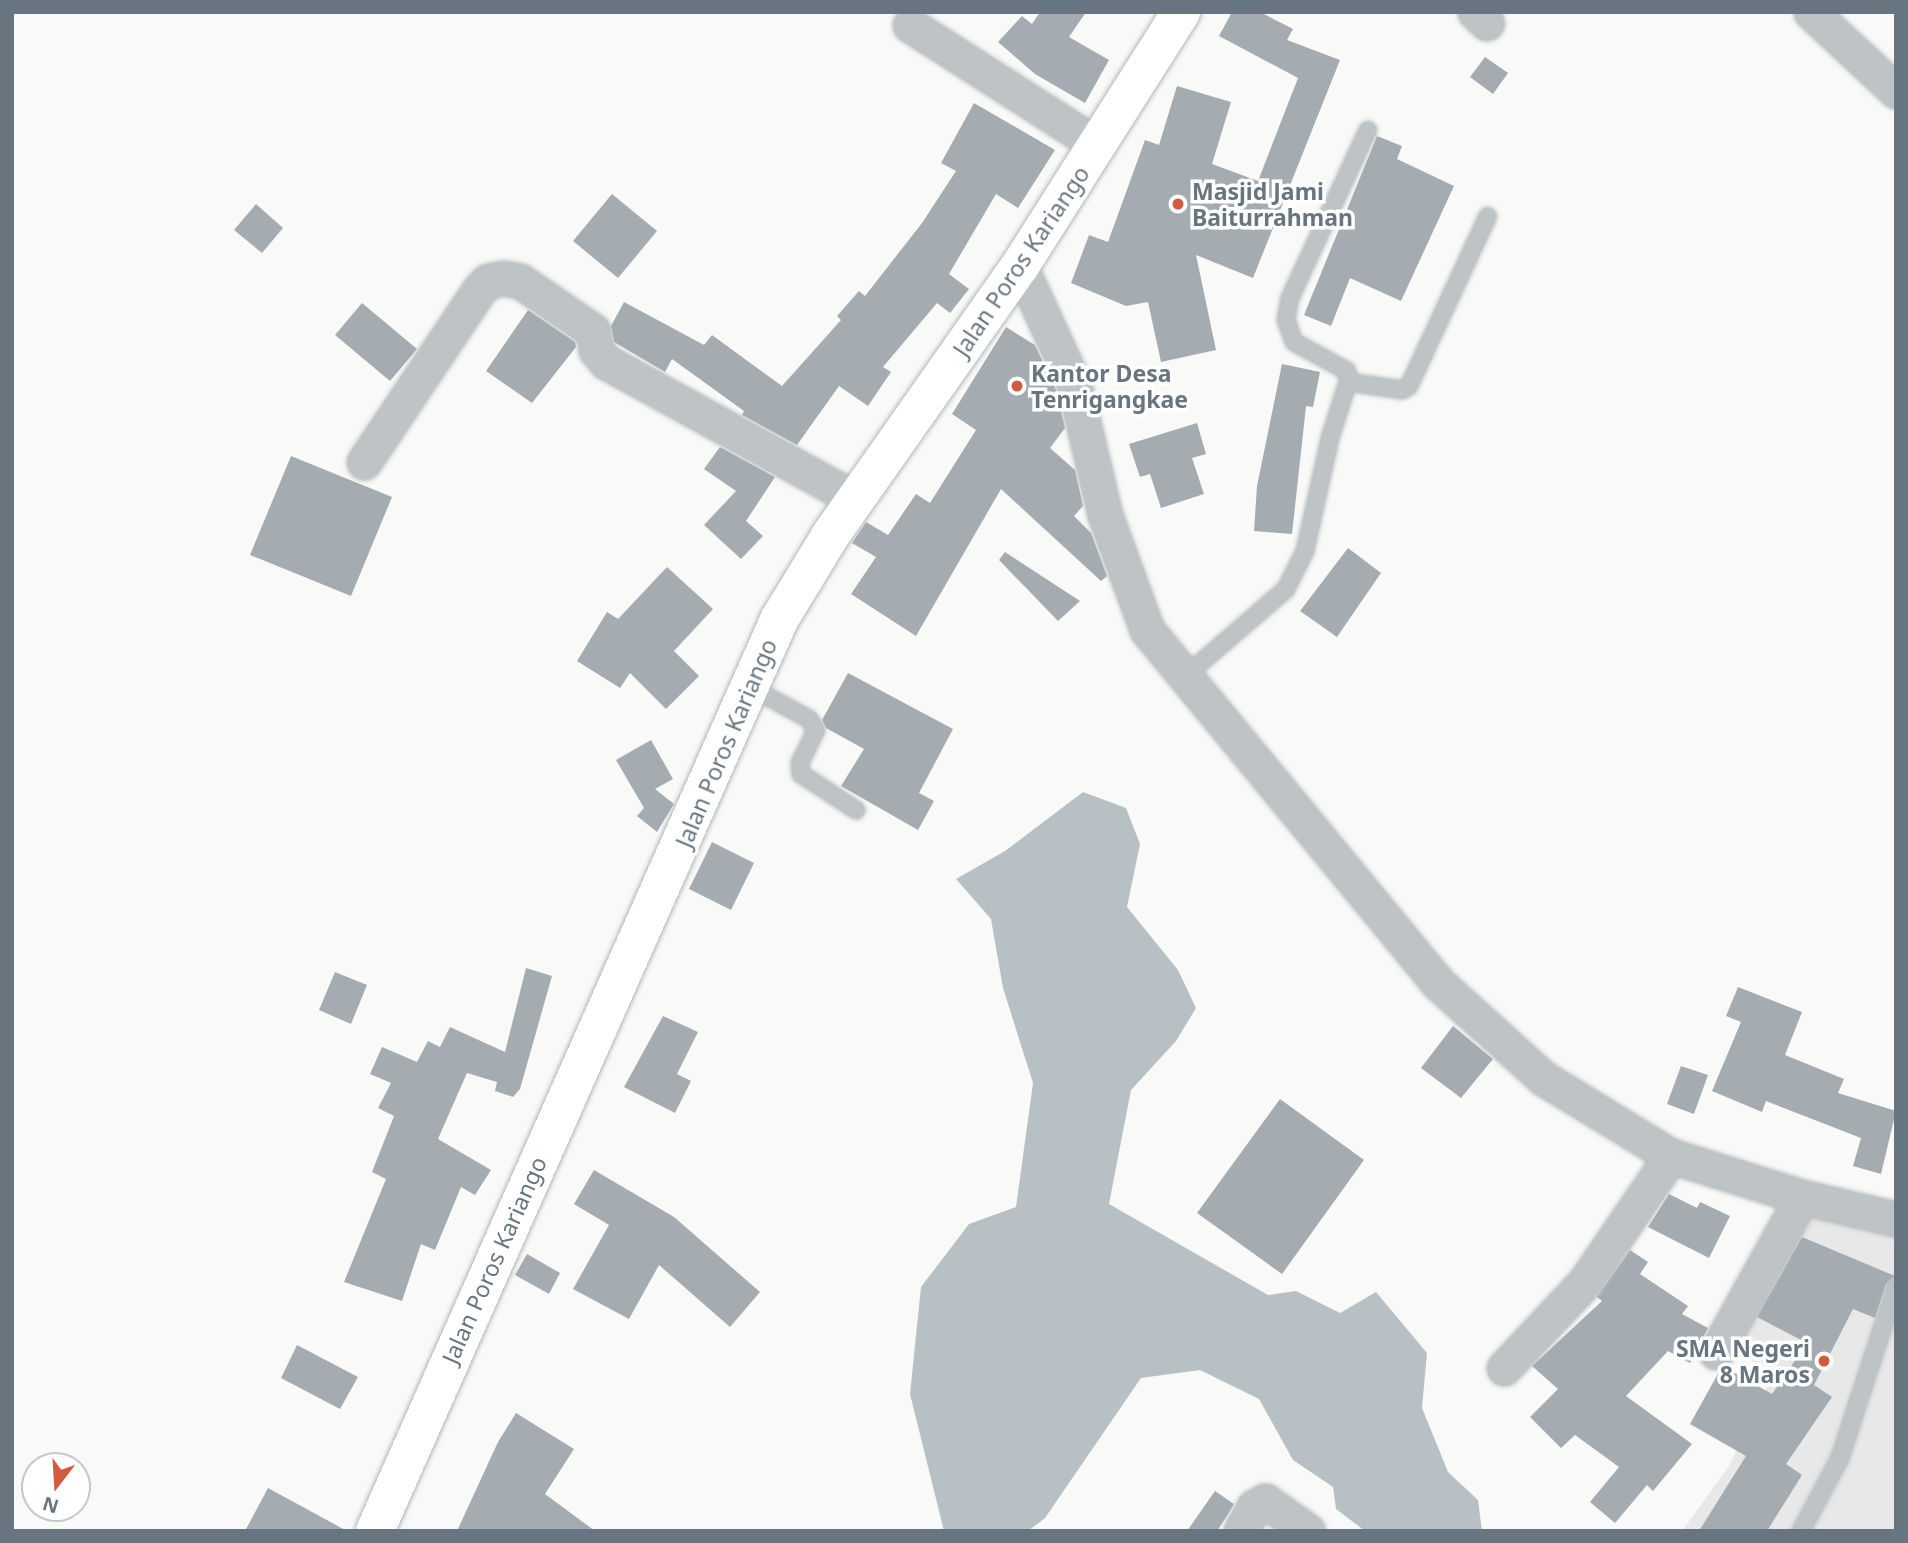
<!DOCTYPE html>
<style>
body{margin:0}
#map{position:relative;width:1908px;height:1543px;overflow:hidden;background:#f9f9f7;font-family:"Noto Sans",sans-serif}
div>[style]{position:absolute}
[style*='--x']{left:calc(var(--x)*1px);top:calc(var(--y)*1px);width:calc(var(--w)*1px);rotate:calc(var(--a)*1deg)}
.built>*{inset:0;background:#e7e8e7}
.water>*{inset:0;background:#b7c1c5}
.building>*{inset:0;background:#a4acb2}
.roads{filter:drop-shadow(0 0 2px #b1b7bb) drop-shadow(0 0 2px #b1b7bb)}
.lane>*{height:16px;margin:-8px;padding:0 8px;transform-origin:8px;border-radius:8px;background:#bec3c6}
.street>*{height:33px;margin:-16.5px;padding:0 16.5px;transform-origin:16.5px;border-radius:16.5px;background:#bec3c6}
.secondary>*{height:38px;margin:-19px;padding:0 19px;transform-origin:19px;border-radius:19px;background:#fff}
.dots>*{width:19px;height:19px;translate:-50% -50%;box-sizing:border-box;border:4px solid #fff;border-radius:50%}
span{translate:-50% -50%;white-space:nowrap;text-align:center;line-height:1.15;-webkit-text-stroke:7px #fff;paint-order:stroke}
.poi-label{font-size:23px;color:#66757f;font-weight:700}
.left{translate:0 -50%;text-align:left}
.right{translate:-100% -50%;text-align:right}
.street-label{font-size:23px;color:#66757f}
.frame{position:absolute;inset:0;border:14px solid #66757f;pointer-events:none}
.north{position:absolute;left:21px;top:1452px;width:70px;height:70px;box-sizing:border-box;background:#fff;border:2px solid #c2c8cc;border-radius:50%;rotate:197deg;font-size:19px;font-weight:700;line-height:28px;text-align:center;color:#66757f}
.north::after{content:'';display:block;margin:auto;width:24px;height:32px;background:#d25a3e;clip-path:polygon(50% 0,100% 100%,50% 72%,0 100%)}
</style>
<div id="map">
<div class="built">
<i style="clip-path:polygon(1811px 1209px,1896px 1232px,1896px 1531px,1682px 1531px,1729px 1466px,1775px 1371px,1729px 1351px)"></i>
</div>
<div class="water">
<i style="clip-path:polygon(1083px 792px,1126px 808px,1140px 844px,1127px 907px,1178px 970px,1196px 1008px,1176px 1041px,1131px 1090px,1109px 1204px,1268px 1295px,1296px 1291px,1340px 1313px,1376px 1292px,1427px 1353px,1422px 1408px,1448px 1472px,1478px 1500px,1482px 1531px,1365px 1531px,1336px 1509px,1333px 1487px,1293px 1460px,1259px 1399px,1200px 1370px,1141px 1378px,1045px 1518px,1028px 1531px,944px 1531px,910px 1394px,921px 1287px,969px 1224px,1016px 1207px,1033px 1083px,1003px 988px,991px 919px,956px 879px,1005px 851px)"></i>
</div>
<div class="building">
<i style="clip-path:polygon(1040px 12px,1086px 12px,1069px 37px,1109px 60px,1085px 103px,1035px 74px,998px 42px,1022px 16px,1032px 24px)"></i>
<i style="clip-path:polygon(1232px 12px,1260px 12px,1293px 29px,1287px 40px,1340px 60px,1253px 278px,1196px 255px,1216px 350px,1161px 362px,1148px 302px,1126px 306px,1071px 283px,1089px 235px,1108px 242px,1145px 140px,1159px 145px,1177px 86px,1231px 102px,1212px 164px,1258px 181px,1298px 78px,1219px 36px)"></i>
<i style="clip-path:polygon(1485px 57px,1508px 73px,1493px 94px,1470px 77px)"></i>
<i style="clip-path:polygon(974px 103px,1055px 150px,1018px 208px,996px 194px,949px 274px,969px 289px,950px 313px,937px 303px,883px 367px,891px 372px,868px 406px,839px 386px,797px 445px,742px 415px,744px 411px,672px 359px,665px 372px,614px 342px,611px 326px,624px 302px,704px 345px,712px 335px,782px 386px,841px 320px,837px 316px,859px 291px,865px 296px,922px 223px,956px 171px,941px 163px)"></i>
<i style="clip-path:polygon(1377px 136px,1402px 146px,1397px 159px,1454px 186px,1401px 301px,1350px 278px,1331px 326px,1304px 315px)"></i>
<i style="clip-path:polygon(612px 194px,657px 231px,618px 278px,573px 241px)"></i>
<i style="clip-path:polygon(256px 204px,283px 228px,262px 253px,234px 230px)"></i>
<i style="clip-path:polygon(362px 303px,417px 349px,390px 381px,335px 335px)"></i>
<i style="clip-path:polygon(528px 310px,575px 342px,576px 347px,532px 403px,486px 371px)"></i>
<i style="clip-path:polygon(1006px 327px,1035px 345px,1056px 390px,1065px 428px,1050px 448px,1075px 470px,1083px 506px,1074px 516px,1091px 533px,1107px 576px,1101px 581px,1001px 489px,916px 636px,851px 594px,876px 557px,852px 543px,866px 522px,888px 535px,916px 494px,930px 503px,976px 430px,952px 414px)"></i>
<i style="clip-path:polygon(1282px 364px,1320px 372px,1313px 407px,1306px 406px,1292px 534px,1254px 531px,1257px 486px)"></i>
<i style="clip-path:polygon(1197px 423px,1206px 454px,1192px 458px,1204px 494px,1161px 508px,1150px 474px,1140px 477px,1129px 444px)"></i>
<i style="clip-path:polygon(720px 447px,775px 477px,746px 521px,763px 536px,741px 559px,704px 525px,736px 491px,704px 469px)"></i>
<i style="clip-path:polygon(291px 456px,392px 497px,351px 596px,250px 555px)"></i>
<i style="clip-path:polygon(1348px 548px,1381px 573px,1337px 637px,1300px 611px)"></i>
<i style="clip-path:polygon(1005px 552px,1080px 601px,1058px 621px,999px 560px)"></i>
<i style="clip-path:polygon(667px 567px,713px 609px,674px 651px,699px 676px,666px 709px,630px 673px,620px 688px,577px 661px,607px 612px,618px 619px)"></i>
<i style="clip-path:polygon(848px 673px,953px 729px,919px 793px,934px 801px,918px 830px,841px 786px,864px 749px,826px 728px,822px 720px)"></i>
<i style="clip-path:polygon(651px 740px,673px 779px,655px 789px,674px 804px,657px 832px,637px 816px,644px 808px,616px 760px)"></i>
<i style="clip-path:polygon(712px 842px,754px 863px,731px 910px,689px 889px)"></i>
<i style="clip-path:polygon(526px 968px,552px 976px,520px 1089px,513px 1097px,495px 1091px,497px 1082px,467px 1073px,438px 1139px,491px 1170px,475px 1195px,461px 1187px,435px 1250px,421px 1244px,402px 1301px,344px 1282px,386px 1179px,372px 1172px,394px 1116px,378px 1108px,391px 1083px,370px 1074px,382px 1047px,417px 1062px,428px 1041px,440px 1047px,450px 1027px,505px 1052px)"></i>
<i style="clip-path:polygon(335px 972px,367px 985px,351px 1024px,319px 1010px)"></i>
<i style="clip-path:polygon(1738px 987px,1802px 1012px,1785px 1055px,1844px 1079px,1838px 1093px,1896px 1111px,1881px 1174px,1853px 1166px,1861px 1138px,1766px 1101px,1762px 1112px,1712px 1091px,1741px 1022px,1726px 1016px)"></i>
<i style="clip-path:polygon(663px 1016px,698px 1032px,677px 1074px,691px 1081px,675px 1113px,624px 1087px)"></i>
<i style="clip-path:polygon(1453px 1026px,1493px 1059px,1461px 1098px,1421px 1068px)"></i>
<i style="clip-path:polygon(1681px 1066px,1708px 1075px,1694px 1114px,1667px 1104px)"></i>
<i style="clip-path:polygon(1280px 1099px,1364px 1160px,1282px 1274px,1197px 1213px)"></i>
<i style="clip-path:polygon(594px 1170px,674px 1217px,760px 1292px,730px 1327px,659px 1265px,629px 1319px,573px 1289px,609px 1225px,574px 1204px)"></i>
<i style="clip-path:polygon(1669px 1194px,1697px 1208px,1700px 1202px,1730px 1216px,1709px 1258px,1648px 1227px)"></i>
<i style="clip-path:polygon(1802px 1237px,1895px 1276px,1886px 1284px,1875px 1318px,1853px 1309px,1814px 1385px,1832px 1397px,1786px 1464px,1802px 1475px,1767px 1531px,1699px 1531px,1746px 1456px,1690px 1424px,1720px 1370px,1726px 1368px,1772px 1394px,1807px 1343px,1757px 1317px)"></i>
<i style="clip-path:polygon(1630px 1250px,1648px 1262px,1640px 1274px,1688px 1306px,1682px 1314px,1708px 1328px,1690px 1363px,1668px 1351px,1626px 1396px,1692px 1444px,1653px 1491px,1647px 1485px,1615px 1523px,1590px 1502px,1619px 1467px,1575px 1435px,1561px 1448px,1530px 1417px,1558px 1389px,1532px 1366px,1602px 1301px,1597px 1297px)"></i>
<i style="clip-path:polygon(527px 1254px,560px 1273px,549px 1294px,515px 1275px)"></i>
<i style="clip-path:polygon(297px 1345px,358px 1377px,340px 1409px,281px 1378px)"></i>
<i style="clip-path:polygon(516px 1413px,574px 1449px,545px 1494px,595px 1531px,457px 1531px,498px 1442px)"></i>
<i style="clip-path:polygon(268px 1488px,347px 1531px,245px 1531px)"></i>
<i style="clip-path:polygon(1215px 1491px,1234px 1504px,1227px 1516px,1217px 1531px,1187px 1531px)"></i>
</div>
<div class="roads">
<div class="lane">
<i style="--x:1348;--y:382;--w:55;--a:8.4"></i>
<i style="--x:1402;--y:390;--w:8;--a:-30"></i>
<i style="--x:1409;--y:386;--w:187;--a:-65.1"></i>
<i style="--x:1183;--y:678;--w:136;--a:-40.8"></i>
<i style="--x:1286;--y:589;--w:42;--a:-63.4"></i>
<i style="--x:1305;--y:551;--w:116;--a:-77.5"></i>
<i style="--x:1330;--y:438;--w:59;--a:-72.2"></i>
<i style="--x:1348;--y:382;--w:11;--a:-95"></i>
<i style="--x:1347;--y:371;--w:60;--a:-151.3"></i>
<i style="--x:1294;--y:342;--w:23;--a:-110"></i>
<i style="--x:1286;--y:320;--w:22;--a:-80"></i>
<i style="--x:1290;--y:298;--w:185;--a:-65.1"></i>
<i style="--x:750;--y:687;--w:67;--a:28.5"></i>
<i style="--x:809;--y:719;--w:13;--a:58"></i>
<i style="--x:816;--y:730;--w:37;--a:116"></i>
<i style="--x:800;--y:763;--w:11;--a:85"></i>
<i style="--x:801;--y:774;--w:66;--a:33.2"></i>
<i style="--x:1801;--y:1531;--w:83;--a:-61.9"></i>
<i style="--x:1840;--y:1458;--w:180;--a:-71.9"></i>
</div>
<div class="street">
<i style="--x:1475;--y:12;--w:16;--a:43"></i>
<i style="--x:1811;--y:12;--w:116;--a:42.9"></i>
<i style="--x:910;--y:25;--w:223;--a:32.6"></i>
<i style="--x:1020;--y:266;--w:130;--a:65.4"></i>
<i style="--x:1074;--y:384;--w:135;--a:76.7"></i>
<i style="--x:1105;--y:515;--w:122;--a:69.9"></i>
<i style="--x:1147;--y:630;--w:457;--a:50.5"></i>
<i style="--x:1438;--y:983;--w:142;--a:42.1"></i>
<i style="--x:1543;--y:1078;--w:150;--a:31.4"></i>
<i style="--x:1671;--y:1156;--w:137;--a:17.4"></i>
<i style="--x:1802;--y:1197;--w:97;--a:13.2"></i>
<i style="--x:364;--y:462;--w:208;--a:-56.2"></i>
<i style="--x:480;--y:289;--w:11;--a:-45"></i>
<i style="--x:488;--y:281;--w:16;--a:-11"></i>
<i style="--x:504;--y:278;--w:16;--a:11"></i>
<i style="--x:520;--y:281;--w:88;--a:34.4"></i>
<i style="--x:593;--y:331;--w:19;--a:81"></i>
<i style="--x:596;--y:350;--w:16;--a:50"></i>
<i style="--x:606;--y:362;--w:284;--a:28.8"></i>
<i style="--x:1716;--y:1352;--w:177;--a:-61"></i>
<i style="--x:1504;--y:1368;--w:118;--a:-46.7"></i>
<i style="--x:1585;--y:1282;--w:153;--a:-55.7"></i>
<i style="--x:1241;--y:1531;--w:27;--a:-62"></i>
<i style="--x:1254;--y:1507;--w:13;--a:-29"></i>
<i style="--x:1265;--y:1501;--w:52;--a:34.9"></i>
</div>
<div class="secondary">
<i style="--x:375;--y:1531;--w:997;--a:-66.08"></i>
<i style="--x:779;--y:620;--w:98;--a:-58.7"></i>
<i style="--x:830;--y:536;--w:330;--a:-54.9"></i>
<i style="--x:1020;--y:266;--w:301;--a:-57.6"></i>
</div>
</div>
<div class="dots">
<i style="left:1178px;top:204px;background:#d25a3e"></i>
<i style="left:1017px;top:386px;background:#d25a3e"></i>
<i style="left:1824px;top:1361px;background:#d25a3e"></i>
</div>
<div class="poi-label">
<span class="left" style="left:1192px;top:204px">Masjid Jami<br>Baiturrahman</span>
<span class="left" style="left:1031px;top:386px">Kantor Desa<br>Tenrigangkae</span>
<span class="right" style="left:1810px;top:1361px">SMA Negeri<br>8 Maros</span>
</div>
<div class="street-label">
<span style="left:1021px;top:261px;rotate:-56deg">Jalan Poros Kariango</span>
<span style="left:726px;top:743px;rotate:-67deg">Jalan Poros Kariango</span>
<span style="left:494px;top:1260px;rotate:-66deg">Jalan Poros Kariango</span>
</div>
<div class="frame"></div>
<div class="north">N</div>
</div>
